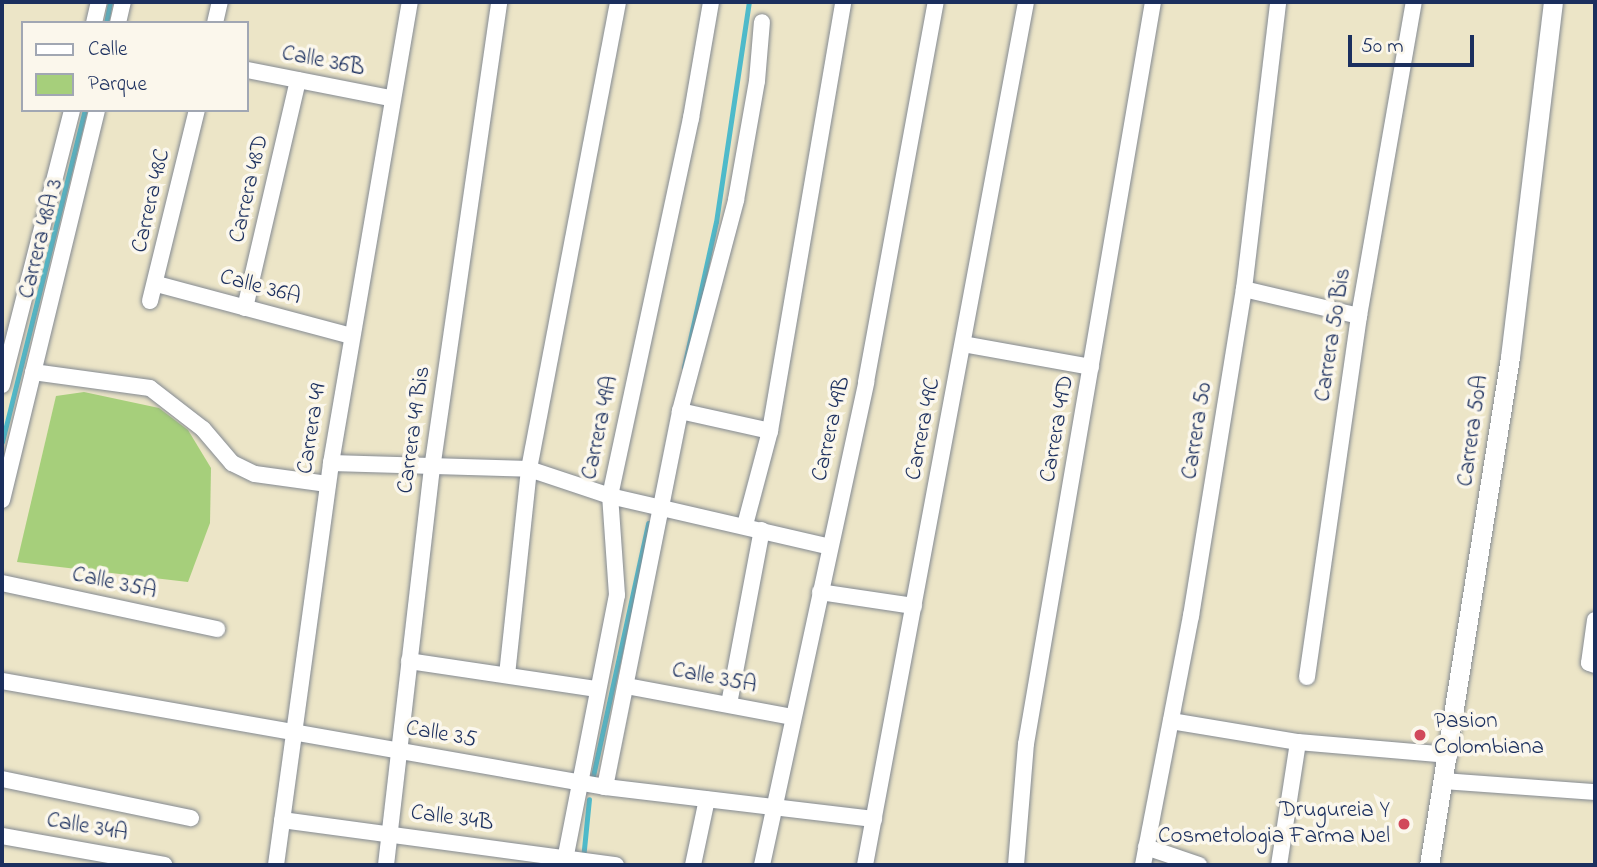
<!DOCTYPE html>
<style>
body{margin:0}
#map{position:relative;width:1597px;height:867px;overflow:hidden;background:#ece5c7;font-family:"Indie Flower",sans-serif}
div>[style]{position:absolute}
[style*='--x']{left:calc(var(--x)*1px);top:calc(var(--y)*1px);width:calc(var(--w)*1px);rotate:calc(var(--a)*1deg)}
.green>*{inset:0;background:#a6cf7b}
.stream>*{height:5px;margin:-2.5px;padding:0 2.5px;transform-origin:2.5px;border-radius:2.5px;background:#4ebaca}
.roads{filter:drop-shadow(0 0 2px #848a92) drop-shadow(0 0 2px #848a92)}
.minor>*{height:16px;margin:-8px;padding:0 8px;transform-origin:8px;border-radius:8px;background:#fff}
.tertiary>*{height:19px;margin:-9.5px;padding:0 9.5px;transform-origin:9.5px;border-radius:9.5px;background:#fff}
.dots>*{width:19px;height:19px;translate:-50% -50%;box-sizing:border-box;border:4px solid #fbf7ec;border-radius:50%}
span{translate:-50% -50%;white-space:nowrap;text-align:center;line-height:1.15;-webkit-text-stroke:7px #fbf7ec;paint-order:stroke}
.street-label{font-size:23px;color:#1b2f5e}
.poi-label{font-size:23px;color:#1b2f5e}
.left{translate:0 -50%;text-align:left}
.right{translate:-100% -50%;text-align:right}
.frame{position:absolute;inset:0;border:4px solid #1b2f5e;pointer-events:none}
.legend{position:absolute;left:21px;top:21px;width:228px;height:91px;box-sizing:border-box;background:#fbf7ec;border:2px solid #a1a7b3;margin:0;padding:9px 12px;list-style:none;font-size:21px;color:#1b2f5e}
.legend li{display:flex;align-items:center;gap:14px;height:35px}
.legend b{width:35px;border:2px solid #a1a7b3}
.scale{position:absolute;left:1348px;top:35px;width:126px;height:32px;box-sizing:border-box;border:4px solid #1b2f5e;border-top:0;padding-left:9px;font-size:21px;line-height:24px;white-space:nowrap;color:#1b2f5e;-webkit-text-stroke:5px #fbf7ec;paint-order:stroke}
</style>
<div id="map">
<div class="green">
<i style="clip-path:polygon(84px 392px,159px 408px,188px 430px,211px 468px,210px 523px,188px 582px,17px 562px,56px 396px)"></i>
</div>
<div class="stream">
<i style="--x:106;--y:23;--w:21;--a:-79"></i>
<i style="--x:684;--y:367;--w:148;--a:-77.6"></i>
<i style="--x:716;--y:222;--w:222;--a:-81.5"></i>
<i style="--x:2;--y:442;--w:342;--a:-76"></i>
<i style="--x:593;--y:776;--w:259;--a:-77.7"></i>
<i style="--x:583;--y:859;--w:60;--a:-84.3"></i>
</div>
<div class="roads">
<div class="minor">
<i style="--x:94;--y:23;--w:22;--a:-77"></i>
<i style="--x:118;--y:23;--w:22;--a:-77"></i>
<i style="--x:215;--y:23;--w:22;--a:-77"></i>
<i style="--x:247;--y:70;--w:146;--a:11.1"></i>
<i style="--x:157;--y:284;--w:201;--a:15"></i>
<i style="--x:1244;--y:289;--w:118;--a:13.2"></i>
<i style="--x:150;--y:301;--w:197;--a:-76.2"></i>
<i style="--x:245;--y:308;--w:234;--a:-76.9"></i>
<i style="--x:963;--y:344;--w:130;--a:10.2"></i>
<i style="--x:33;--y:372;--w:118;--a:7.8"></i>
<i style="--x:150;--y:388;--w:67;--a:37.7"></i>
<i style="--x:203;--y:429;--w:45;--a:49.5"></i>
<i style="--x:232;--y:463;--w:25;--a:26"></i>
<i style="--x:255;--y:474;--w:73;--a:7.9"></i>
<i style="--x:2;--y:385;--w:284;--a:-75.7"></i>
<i style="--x:680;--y:411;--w:92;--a:12.5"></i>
<i style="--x:331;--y:463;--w:198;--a:1.7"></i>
<i style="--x:529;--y:469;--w:85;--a:18.4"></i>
<i style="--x:610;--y:496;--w:223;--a:13"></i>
<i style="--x:2;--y:500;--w:401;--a:-76.3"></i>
<i style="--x:745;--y:525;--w:97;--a:-75.1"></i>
<i style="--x:770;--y:431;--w:435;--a:-80.3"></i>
<i style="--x:2;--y:583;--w:220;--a:12.1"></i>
<i style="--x:820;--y:592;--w:95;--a:8.5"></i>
<i style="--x:1595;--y:620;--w:43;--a:97.9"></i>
<i style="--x:1589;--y:663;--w:6;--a:18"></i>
<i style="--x:409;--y:661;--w:189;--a:8.5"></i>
<i style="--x:507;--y:675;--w:207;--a:-83.9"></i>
<i style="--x:529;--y:469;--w:475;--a:-79.2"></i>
<i style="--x:1307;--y:677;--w:365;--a:-81.8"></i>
<i style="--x:1359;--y:316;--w:319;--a:-80.1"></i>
<i style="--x:2;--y:681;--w:612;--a:9.97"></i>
<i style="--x:605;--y:787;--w:271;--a:6.8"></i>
<i style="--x:627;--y:686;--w:169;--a:10.6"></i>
<i style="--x:729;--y:704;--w:177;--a:-79.3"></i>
<i style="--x:1171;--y:721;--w:129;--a:9.4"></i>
<i style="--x:1298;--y:742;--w:152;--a:4.9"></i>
<i style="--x:2;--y:779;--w:193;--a:11.7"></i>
<i style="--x:1444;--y:781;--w:151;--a:4.2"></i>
<i style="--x:605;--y:787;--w:383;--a:-78.7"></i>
<i style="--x:680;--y:411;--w:218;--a:-75.1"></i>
<i style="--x:736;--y:200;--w:121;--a:-80"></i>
<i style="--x:757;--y:81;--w:59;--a:-85.2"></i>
<i style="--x:282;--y:820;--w:337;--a:7.7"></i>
<i style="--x:2;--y:836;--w:165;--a:10.1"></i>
<i style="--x:1146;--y:847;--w:56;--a:18.8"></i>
<i style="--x:276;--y:865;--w:406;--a:-82.2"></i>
<i style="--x:331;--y:463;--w:468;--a:-80.3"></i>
<i style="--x:386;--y:865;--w:399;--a:-83.4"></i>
<i style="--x:432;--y:469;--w:472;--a:-81.8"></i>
<i style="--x:564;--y:865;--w:275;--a:-78.9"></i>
<i style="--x:617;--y:595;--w:99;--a:-94"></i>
<i style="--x:610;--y:496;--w:387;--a:-77.9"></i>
<i style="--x:691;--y:118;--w:118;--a:-80.2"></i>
<i style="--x:693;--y:865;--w:67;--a:-78"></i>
<i style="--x:762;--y:865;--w:494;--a:-77.8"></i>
<i style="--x:866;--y:382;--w:386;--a:-79.6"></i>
<i style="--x:865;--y:865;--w:878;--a:-79.43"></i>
<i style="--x:1016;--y:865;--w:121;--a:-85.3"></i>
<i style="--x:1026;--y:744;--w:753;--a:-80.29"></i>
<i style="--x:1143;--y:865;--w:254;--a:-79.1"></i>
<i style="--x:1191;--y:616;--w:331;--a:-80.8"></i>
<i style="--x:1244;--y:289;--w:289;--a:-83.2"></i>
<i style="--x:1279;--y:865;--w:124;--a:-81.2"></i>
</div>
<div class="tertiary">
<i style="--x:1429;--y:865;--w:514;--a:-80.94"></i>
<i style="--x:1510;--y:357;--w:358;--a:-83.1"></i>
</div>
</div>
<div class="dots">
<i style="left:1420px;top:735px;background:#d1495b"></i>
<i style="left:1404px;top:824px;background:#d1495b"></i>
</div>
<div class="street-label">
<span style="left:323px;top:62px;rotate:11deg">Calle 36B</span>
<span style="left:250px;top:189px;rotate:-77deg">Carrera 48D</span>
<span style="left:152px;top:201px;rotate:-77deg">Carrera 48C</span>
<span style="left:42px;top:239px;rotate:-76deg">Carrera 48A 3</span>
<span style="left:260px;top:288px;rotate:15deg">Calle 36A</span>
<span style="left:1334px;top:335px;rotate:-81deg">Carrera 50 Bis</span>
<span style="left:601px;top:428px;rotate:-78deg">Carrera 49A</span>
<span style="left:313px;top:429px;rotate:-81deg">Carrera 49</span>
<span style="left:832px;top:429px;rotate:-77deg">Carrera 49B</span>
<span style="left:924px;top:429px;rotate:-79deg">Carrera 49C</span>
<span style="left:1058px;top:429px;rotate:-80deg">Carrera 49D</span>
<span style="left:415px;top:430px;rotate:-82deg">Carrera 49 Bis</span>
<span style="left:1198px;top:431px;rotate:-81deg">Carrera 50</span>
<span style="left:1474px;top:431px;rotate:-82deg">Carrera 50A</span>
<span style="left:114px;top:584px;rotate:12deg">Calle 35A</span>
<span style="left:714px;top:679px;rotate:11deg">Calle 35A</span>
<span style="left:441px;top:735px;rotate:10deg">Calle 35</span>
<span style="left:452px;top:819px;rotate:8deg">Calle 34B</span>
<span style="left:87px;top:828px;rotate:10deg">Calle 34A</span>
</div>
<div class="poi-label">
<span class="left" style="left:1434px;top:735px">Pasion<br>Colombiana</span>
<span class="right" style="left:1390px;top:824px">Drugureia Y<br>Cosmetologia Farma Nel</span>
</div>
<div class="frame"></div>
<ul class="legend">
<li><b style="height:9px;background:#fff"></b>Calle</li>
<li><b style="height:19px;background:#a6cf7b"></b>Parque</li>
</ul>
<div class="scale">50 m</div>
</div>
